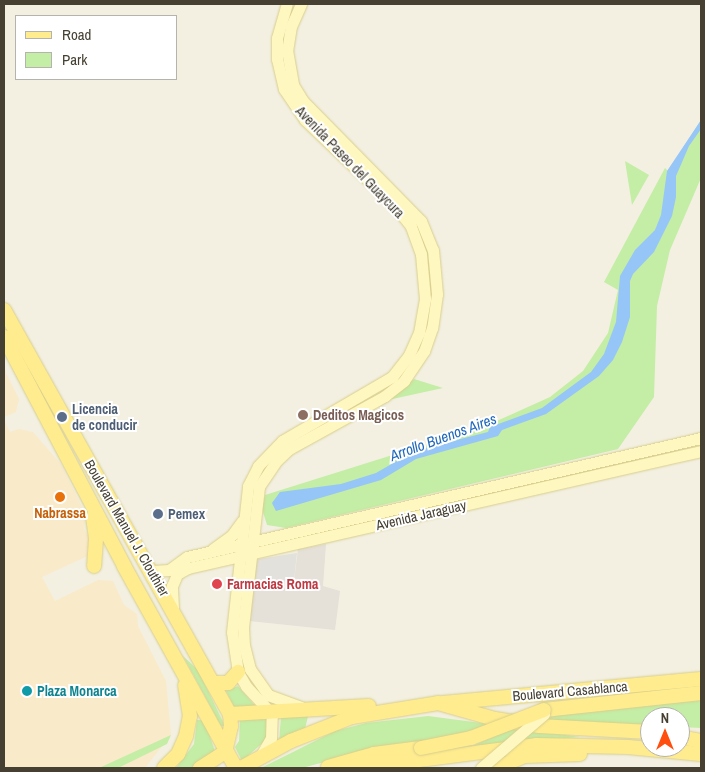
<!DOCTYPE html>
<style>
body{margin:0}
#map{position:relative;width:705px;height:772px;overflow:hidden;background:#f3f0e2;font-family:"Archivo Narrow",sans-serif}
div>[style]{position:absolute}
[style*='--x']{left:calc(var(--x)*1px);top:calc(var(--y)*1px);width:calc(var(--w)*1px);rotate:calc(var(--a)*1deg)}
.commercial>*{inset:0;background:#f9eaca}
.industrial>*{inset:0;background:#e5e0d8}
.green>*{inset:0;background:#c4eda5}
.parking>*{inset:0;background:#e3e1db}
.water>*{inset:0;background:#96c5f8}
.roads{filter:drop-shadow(0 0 1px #d8ce8c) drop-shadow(0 0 1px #d8ce8c)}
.secondary>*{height:11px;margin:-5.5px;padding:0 5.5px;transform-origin:5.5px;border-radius:5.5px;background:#fff7c0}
.primary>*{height:14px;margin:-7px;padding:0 7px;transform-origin:7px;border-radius:7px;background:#ffec8f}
.bridges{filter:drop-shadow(0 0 1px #d8ce8c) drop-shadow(0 0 1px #d8ce8c)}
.secondary-bridge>*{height:11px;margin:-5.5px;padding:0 5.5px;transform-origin:5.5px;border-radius:5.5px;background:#fff7c0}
.primary-bridge>*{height:14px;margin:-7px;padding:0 7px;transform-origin:7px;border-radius:7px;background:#ffec8f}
.dots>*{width:14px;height:14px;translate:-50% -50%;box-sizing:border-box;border:2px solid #fff;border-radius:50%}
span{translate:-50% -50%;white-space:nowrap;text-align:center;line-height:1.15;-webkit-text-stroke:4px #fff;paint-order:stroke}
.street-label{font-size:14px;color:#454032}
.service-label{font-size:14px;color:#4e5e75;font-weight:700}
.left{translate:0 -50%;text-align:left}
.education-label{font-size:14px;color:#785e54;font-weight:700}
.food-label{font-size:14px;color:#c56008;font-weight:700}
.health-label{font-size:14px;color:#be3a42;font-weight:700}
.culture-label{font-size:14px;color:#0d838f;font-weight:700}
.water-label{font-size:15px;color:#2068bc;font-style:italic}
.frame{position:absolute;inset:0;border:5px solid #454032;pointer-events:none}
.legend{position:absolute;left:15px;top:15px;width:162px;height:65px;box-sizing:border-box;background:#fff;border:1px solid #b5b3ad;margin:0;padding:6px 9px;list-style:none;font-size:15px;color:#454032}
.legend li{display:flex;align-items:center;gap:10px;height:25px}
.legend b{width:25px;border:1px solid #b5b3ad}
.north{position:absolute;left:640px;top:707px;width:50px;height:50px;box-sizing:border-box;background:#fff;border:1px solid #b5b3ad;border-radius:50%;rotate:0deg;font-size:14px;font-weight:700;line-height:20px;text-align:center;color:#454032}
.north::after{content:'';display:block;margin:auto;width:18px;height:22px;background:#ff4e0d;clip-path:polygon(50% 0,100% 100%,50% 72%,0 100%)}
</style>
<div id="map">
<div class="commercial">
<i style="clip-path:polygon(4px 358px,6px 373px,19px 399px,16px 412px,4px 417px)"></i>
<i style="clip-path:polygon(4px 420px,10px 432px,19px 429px,33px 432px,60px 463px,86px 515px,84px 529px,93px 544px,90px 555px,42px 577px,55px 601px,98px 580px,113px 581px,124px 605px,137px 614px,138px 626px,166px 681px,171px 735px,145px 768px,4px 768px)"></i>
</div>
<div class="industrial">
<i style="clip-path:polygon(326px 544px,323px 586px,340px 591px,335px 630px,250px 621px,252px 583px,294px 581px,298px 549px)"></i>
</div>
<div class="green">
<i style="clip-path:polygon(701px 120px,701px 178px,670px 250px,657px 306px,654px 397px,618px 449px,286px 528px,267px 525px,262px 509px,265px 495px,488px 425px,550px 397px,583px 371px,608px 333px,618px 290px,604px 282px,665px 168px,668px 171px)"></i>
<i style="clip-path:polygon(625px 161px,649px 175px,632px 205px)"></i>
<i style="clip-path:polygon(414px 379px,443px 388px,388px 400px)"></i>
<i style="clip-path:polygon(183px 656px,198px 670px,225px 726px,221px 726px)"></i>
<i style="clip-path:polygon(238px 686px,258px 709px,234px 707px,226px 691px)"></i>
<i style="clip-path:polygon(701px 700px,701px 728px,680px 727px,680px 717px,650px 717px,650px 725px,538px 721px,558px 715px)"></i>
<i style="clip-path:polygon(308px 716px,305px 729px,279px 742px,281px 717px)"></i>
<i style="clip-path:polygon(428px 716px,489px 724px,455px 736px,354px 754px,302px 768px,261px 768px,335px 731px,366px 723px)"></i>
<i style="clip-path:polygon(266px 718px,267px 739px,242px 761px,235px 747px,239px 741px,240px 720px)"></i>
<i style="clip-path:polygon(197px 720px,204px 720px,215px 751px,191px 768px,176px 768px,194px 744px)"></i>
<i style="clip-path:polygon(512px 727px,580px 737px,473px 746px)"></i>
<i style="clip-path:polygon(171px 735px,167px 744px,118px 768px,99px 768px)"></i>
</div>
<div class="parking">
<i style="clip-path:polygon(297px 553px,294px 581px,252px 583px,252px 565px,259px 559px)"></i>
</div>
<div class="water">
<i style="clip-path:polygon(701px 120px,701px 129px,689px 146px,676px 176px,676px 197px,672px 216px,654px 252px,633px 274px,630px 281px,630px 317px,622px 342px,613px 360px,599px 376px,546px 414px,502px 430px,498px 436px,416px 459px,381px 480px,276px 511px,272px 503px,280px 492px,341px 484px,376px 473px,414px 451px,488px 432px,490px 427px,542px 408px,591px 372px,604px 354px,616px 322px,620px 276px,635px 250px,655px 230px,661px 215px,667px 171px)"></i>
</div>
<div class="roads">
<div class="secondary">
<i style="--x:301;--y:4;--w:24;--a:114"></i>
<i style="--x:291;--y:26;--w:24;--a:99"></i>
<i style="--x:287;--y:50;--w:36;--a:80"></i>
<i style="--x:293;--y:85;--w:19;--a:58"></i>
<i style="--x:303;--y:101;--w:168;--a:45.5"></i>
<i style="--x:421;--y:221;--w:31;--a:68"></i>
<i style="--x:433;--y:250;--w:44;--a:84.8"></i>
<i style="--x:437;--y:294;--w:34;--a:98"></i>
<i style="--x:432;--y:328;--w:24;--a:109"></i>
<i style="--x:424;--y:351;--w:36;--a:124"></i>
<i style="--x:404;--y:381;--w:24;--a:142"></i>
<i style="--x:385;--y:396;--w:110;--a:151.1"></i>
<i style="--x:289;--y:449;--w:16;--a:137"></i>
<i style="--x:277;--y:460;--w:32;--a:124"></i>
<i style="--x:259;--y:487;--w:141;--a:96.5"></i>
<i style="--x:243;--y:627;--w:18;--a:87"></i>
<i style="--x:244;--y:645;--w:25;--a:76"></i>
<i style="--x:250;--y:669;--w:32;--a:55"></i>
<i style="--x:268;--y:695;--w:35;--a:20"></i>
<i style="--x:213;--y:549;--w:24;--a:-36"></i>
<i style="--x:232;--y:535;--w:17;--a:-54"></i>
<i style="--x:152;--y:571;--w:17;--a:-3"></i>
<i style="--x:169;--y:570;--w:22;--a:-36"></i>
<i style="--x:187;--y:557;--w:528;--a:-13.04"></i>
<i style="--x:173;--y:608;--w:22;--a:-93"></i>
<i style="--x:172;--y:586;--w:13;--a:-67"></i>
<i style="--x:177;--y:574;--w:13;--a:-29"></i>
<i style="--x:188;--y:568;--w:526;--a:-12.85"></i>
<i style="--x:260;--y:757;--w:22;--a:-60"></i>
<i style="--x:271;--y:738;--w:24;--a:-88"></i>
<i style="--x:272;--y:714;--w:38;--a:-133"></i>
<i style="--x:246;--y:686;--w:16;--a:-120"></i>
<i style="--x:238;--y:672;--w:40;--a:-98.5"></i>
<i style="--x:232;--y:632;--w:147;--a:-83.7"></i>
<i style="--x:248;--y:486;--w:22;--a:-63"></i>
<i style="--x:258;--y:466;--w:35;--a:-46"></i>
<i style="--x:282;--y:441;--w:127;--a:-30.2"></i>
<i style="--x:392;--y:377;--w:28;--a:-52"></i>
<i style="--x:409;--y:355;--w:24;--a:-66"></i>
<i style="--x:419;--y:333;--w:35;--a:-80"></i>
<i style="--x:425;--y:299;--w:45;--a:-95.1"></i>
<i style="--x:421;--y:254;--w:30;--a:-110"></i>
<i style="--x:411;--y:226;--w:27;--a:-129"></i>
<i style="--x:394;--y:205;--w:123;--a:-136.3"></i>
<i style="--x:305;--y:120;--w:37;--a:-124"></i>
<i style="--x:284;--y:89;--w:31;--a:-103"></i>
<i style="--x:277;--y:59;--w:21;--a:-90"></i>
<i style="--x:277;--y:38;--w:35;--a:-74"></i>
</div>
<div class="primary">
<i style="--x:4;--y:310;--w:463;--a:60.8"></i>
<i style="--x:230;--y:714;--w:12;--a:85"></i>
<i style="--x:231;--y:726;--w:27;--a:103"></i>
<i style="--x:225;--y:752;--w:30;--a:147"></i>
<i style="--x:4;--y:337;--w:259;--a:62.3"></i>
<i style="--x:124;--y:566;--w:231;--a:61"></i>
<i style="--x:93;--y:517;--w:22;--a:82"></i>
<i style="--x:96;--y:539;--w:27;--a:94"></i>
<i style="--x:214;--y:683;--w:14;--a:0"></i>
<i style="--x:228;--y:683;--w:15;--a:-48"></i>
<i style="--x:443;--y:703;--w:259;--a:-5.3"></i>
<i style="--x:544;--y:710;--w:158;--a:-6.2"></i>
<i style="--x:230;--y:714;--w:139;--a:-3.3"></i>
<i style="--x:680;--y:737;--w:21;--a:11"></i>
<i style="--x:328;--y:767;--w:48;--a:-15.8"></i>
<i style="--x:374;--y:754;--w:47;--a:-7.3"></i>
<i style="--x:164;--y:768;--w:20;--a:-45"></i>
<i style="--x:178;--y:754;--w:20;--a:-66"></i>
<i style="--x:186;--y:736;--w:20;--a:-79"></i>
<i style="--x:190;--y:716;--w:31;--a:-99"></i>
<i style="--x:241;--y:768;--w:57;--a:-28.4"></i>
<i style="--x:291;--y:741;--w:66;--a:-21.5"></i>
<i style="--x:352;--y:717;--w:87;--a:-9.2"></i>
<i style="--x:438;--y:703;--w:59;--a:15.7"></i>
<i style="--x:495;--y:719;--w:45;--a:9"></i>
<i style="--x:539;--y:726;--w:111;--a:3.1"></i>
<i style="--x:357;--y:768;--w:180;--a:-7.3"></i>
<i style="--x:536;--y:745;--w:92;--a:1.2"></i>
<i style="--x:628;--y:747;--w:73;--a:5.5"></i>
<i style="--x:496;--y:768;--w:30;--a:-23"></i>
<i style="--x:524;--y:756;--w:56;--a:-2"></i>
</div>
</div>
<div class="bridges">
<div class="secondary-bridge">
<i style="--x:481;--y:768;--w:83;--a:-40.6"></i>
</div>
<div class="primary-bridge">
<i style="--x:421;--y:748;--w:51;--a:-11.3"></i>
<i style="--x:471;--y:738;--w:78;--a:-21"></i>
</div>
</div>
<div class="dots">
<i style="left:303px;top:415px;background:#8d6e63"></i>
<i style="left:62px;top:417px;background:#5c6f8a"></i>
<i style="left:60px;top:497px;background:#e8710a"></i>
<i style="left:158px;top:514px;background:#5c6f8a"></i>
<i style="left:217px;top:584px;background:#e0444e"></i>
<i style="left:27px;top:691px;background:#0f9aa8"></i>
</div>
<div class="street-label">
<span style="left:350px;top:162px;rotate:46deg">Avenida Paseo del Guaycura</span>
<span style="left:421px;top:515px;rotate:-13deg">Avenida Jaraguay</span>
<span style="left:127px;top:528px;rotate:60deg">Boulevard Manuel J. Clouthier</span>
<span style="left:570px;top:691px;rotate:-5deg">Boulevard Casablanca</span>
</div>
<div class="service-label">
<span class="left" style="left:72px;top:417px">Licencia<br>de conducir</span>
<span class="left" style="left:168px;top:514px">Pemex</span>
</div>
<div class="education-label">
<span class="left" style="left:313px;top:415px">Deditos Magicos</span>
</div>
<div class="food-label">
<span style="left:60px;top:513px">Nabrassa</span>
</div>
<div class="health-label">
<span class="left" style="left:227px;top:584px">Farmacias Roma</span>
</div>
<div class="culture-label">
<span class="left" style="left:37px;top:691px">Plaza Monarca</span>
</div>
<div class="water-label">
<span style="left:443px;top:437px;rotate:-20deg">Arrollo Buenos Aires</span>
</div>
<div class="frame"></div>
<ul class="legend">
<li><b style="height:6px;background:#ffec8f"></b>Road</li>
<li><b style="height:14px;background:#c4eda5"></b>Park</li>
</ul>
<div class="north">N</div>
</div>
